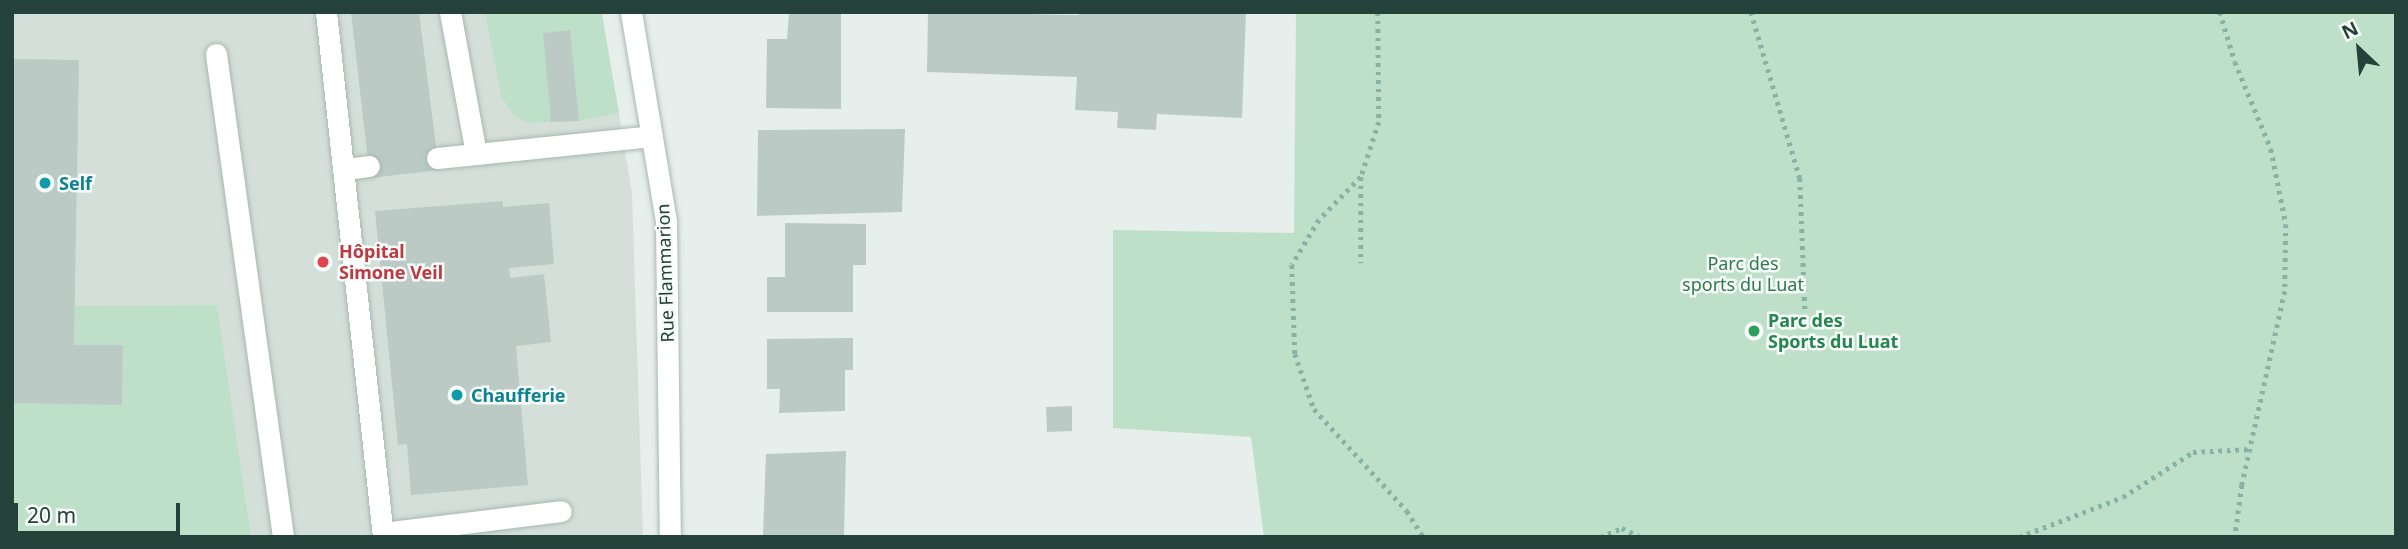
<!DOCTYPE html>
<meta charset="utf-8">
<style>
body{margin:0}
#map{position:relative;width:2408px;height:549px;overflow:hidden;background:#e6efeb;font-family:"Noto Sans",sans-serif}
div>[style]{position:absolute}
[style*='--x']{left:calc(var(--x)*1px);top:calc(var(--y)*1px);width:calc(var(--w)*1px);rotate:calc(var(--a)*1deg)}
.built>*{inset:0;background:#d4dfda}
.green>*{inset:0;background:#bfe0c8}
.building>*{inset:0;background:#bbcac4}
.path>*{height:4.5px;margin-top:-2.25px;transform-origin:0;background:repeating-linear-gradient(90deg,#86b3a5 0 3.5px,transparent 0 8.5px)}
.roads{filter:drop-shadow(0 0 2px #a8b8b2) drop-shadow(0 0 2px #a8b8b2)}
.service>*{height:21px;margin:-10.5px;padding:0 10.5px;transform-origin:10.5px;border-radius:10.5px;background:#fff}
.minor>*{height:21px;margin:-10.5px;padding:0 10.5px;transform-origin:10.5px;border-radius:10.5px;background:#fff}
.dots>*{width:19px;height:19px;translate:-50% -50%;box-sizing:border-box;border:4px solid #f7fbf9;border-radius:50%}
span{translate:-50% -50%;white-space:nowrap;text-align:center;line-height:1.15;-webkit-text-stroke:5px #f7fbf9;paint-order:stroke}
.culture-label{font-size:18px;color:#0d838f;font-weight:700}
.left{translate:0 -50%;text-align:left}
.health-label{font-size:18px;color:#be3a42;font-weight:700}
.park-label{font-size:18px;color:#2d7a4b}
.street-label{font-size:18px;color:#24423a}
.leisure-label{font-size:18px;color:#27864d;font-weight:700}
.frame{position:absolute;inset:0;border:14px solid #24423a;pointer-events:none}
.north{position:absolute;left:2324px;top:14px;width:70px;height:70px;-webkit-text-stroke:5px #f7fbf9;paint-order:stroke;rotate:334deg;font-size:19px;font-weight:700;line-height:28px;text-align:center;color:#24423a}
.north::after{content:'';display:block;margin:auto;width:24px;height:32px;background:#24423a;clip-path:polygon(50% 0,100% 100%,50% 72%,0 100%)}
.scale{position:absolute;left:14px;top:503px;width:166px;height:32px;box-sizing:border-box;border:4px solid #24423a;border-top:0;padding-left:9px;font-size:21px;line-height:24px;white-space:nowrap;color:#24423a;-webkit-text-stroke:5px #f7fbf9;paint-order:stroke}
</style>
<div id="map">
<div class="built">
<i style="clip-path:polygon(12px 12px,602px 12px,632px 193px,643px 537px,12px 537px)"></i>
</div>
<div class="green">
<i style="clip-path:polygon(485px 12px,601px 12px,619px 113px,579px 121px,528px 123px,514px 115px,501px 96px)"></i>
<i style="clip-path:polygon(1296px 12px,2396px 12px,2396px 537px,1264px 537px,1251px 437px,1113px 428px,1113px 230px,1294px 233px)"></i>
<i style="clip-path:polygon(217px 305px,251px 537px,12px 535px,12px 403px,122px 405px,123px 346px,74px 345px,75px 306px)"></i>
</div>
<div class="building">
<i style="clip-path:polygon(351px 12px,419px 12px,439px 170px,370px 178px)"></i>
<i style="clip-path:polygon(789px 12px,841px 12px,841px 109px,766px 108px,767px 39px,787px 39px)"></i>
<i style="clip-path:polygon(928px 12px,1078px 15px,1079px 12px,1246px 12px,1242px 118px,1157px 114px,1156px 130px,1117px 128px,1118px 112px,1075px 110px,1077px 77px,927px 72px)"></i>
<i style="clip-path:polygon(570px 30px,579px 121px,551px 122px,543px 33px)"></i>
<i style="clip-path:polygon(12px 59px,79px 60px,74px 345px,123px 345px,122px 405px,12px 403px)"></i>
<i style="clip-path:polygon(905px 129px,902px 212px,757px 216px,758px 130px)"></i>
<i style="clip-path:polygon(503px 201px,503px 207px,549px 203px,554px 264px,509px 268px,510px 278px,544px 274px,551px 342px,516px 346px,528px 485px,411px 495px,407px 444px,398px 445px,375px 211px)"></i>
<i style="clip-path:polygon(785px 223px,866px 224px,866px 265px,853px 265px,853px 312px,767px 312px,767px 277px,785px 277px)"></i>
<i style="clip-path:polygon(853px 338px,853px 370px,845px 370px,845px 411px,779px 413px,780px 389px,767px 389px,767px 339px)"></i>
<i style="clip-path:polygon(1072px 406px,1072px 431px,1047px 432px,1046px 407px)"></i>
<i style="clip-path:polygon(846px 451px,844px 535px,763px 535px,766px 454px)"></i>
</div>
<div class="path">
<i style="--x:1378;--y:12;--w:110;--a:89.5"></i>
<i style="--x:1379;--y:122;--w:58;--a:108.1"></i>
<i style="--x:1361;--y:177;--w:60;--a:134.3"></i>
<i style="--x:1319;--y:220;--w:52;--a:121"></i>
<i style="--x:1292;--y:265;--w:89;--a:88.1"></i>
<i style="--x:1295;--y:354;--w:58;--a:70.9"></i>
<i style="--x:1314;--y:409;--w:138;--a:47.6"></i>
<i style="--x:1407;--y:511;--w:31;--a:58"></i>
<i style="--x:1751;--y:12;--w:173;--a:73.6"></i>
<i style="--x:1800;--y:178;--w:133;--a:87.8"></i>
<i style="--x:2220;--y:12;--w:52;--a:73.3"></i>
<i style="--x:2235;--y:62;--w:94;--a:67.5"></i>
<i style="--x:2271;--y:149;--w:76;--a:78.7"></i>
<i style="--x:2286;--y:224;--w:67;--a:90.9"></i>
<i style="--x:2285;--y:291;--w:199;--a:102.5"></i>
<i style="--x:2242;--y:485;--w:52;--a:97.7"></i>
<i style="--x:1361;--y:177;--w:86;--a:90"></i>
<i style="--x:1600;--y:537;--w:24;--a:-22"></i>
<i style="--x:1622;--y:528;--w:20;--a:27"></i>
<i style="--x:2019;--y:537;--w:111;--a:-21"></i>
<i style="--x:2123;--y:497;--w:83;--a:-32.7"></i>
<i style="--x:2193;--y:452;--w:59;--a:-2.9"></i>
</div>
<div class="roads">
<div class="service">
<i style="--x:326;--y:12;--w:528;--a:83.8"></i>
<i style="--x:450;--y:12;--w:144;--a:79.6"></i>
<i style="--x:216;--y:54;--w:488;--a:82.1"></i>
<i style="--x:437;--y:158;--w:216;--a:-5.8"></i>
<i style="--x:345;--y:169;--w:24;--a:-7"></i>
<i style="--x:383;--y:533;--w:179;--a:-7"></i>
</div>
<div class="minor">
<i style="--x:631;--y:12;--w:212;--a:80.5"></i>
<i style="--x:666;--y:221;--w:316;--a:89.3"></i>
</div>
</div>
<div class="dots">
<i style="left:45px;top:183px;background:#0f9aa8"></i>
<i style="left:323px;top:262px;background:#e0444e"></i>
<i style="left:1754px;top:331px;background:#2e9e5b"></i>
<i style="left:457px;top:395px;background:#0f9aa8"></i>
</div>
<div class="culture-label">
<span class="left" style="left:59px;top:183px">Self</span>
<span class="left" style="left:471px;top:395px">Chaufferie</span>
</div>
<div class="health-label">
<span class="left" style="left:339px;top:262px">Hôpital<br>Simone Veil</span>
</div>
<div class="park-label">
<span style="left:1743px;top:274px">Parc des<br>sports du Luat</span>
</div>
<div class="street-label">
<span style="left:665px;top:273px;rotate:-92deg">Rue Flammarion</span>
</div>
<div class="leisure-label">
<span class="left" style="left:1768px;top:331px">Parc des<br>Sports du Luat</span>
</div>
<div class="frame"></div>
<div class="north">N</div>
<div class="scale">20 m</div>
</div>
